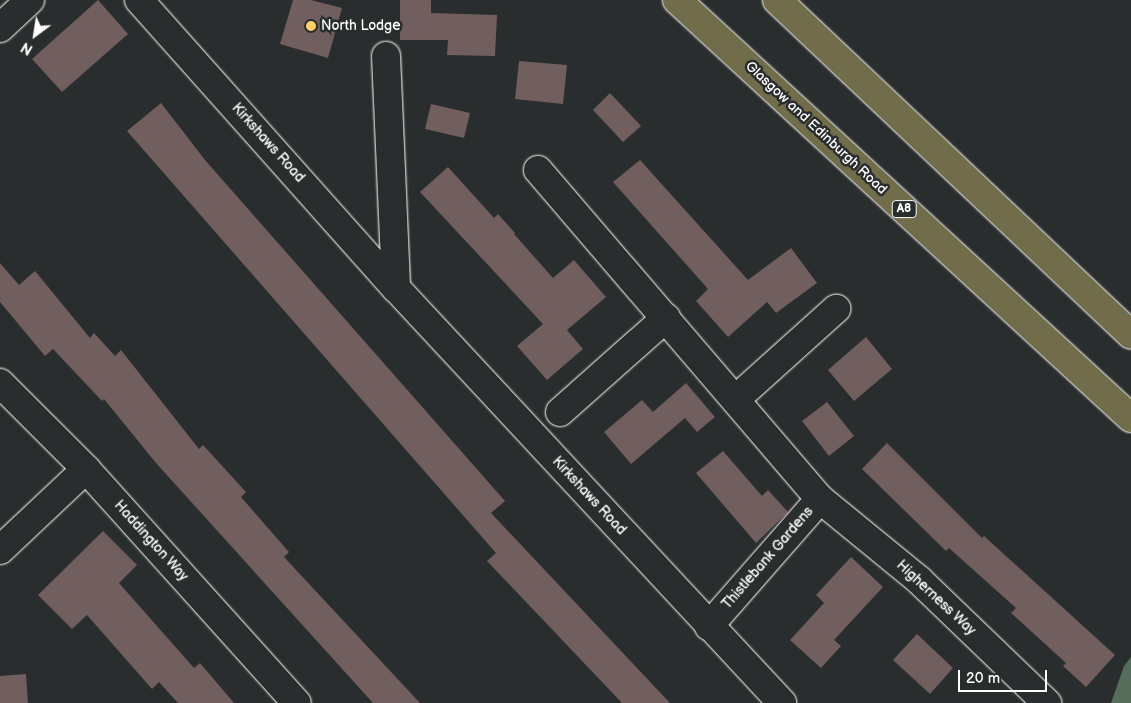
<!DOCTYPE html>
<style>
body{margin:0}
#map{position:relative;width:1131px;height:703px;overflow:hidden;background:#2a2d2e;font-family:"Balsamiq Sans",sans-serif}
div>[style]{position:absolute}
[style*='--x']{left:calc(var(--x)*1px);top:calc(var(--y)*1px);width:calc(var(--w)*1px);rotate:calc(var(--a)*1deg)}
.green>*{inset:0;background:#556d5a}
.building>*{inset:0;background:#715e5e}
.roads{filter:drop-shadow(0 0 1px #fff) drop-shadow(0 0 1px #fff)}
.minor>*{height:28px;margin:-14px;padding:0 14px;transform-origin:14px;border-radius:14px;background:#2a2d2e}
.highway>*{height:28px;margin:-14px;padding:0 14px;transform-origin:14px;border-radius:14px;background:#716d4b}
.dots>*{width:14px;height:14px;translate:-50% -50%;box-sizing:border-box;border:2px solid #2a2d2e;border-radius:50%}
span{translate:-50% -50%;white-space:nowrap;text-align:center;line-height:1.15;-webkit-text-stroke:5px #2a2d2e;paint-order:stroke}
.shield-label span{padding:1px 4px;background:#2a2d2e;border:1px solid;border-radius:4px;-webkit-text-stroke-width:0}
.shield-label{font-size:12px;color:#fff;font-weight:700}
.poi-label{font-size:14px;color:#fff}
.left{translate:0 -50%;text-align:left}
.street-label{font-size:14px;color:#fff}
.north{position:absolute;left:10px;top:10px;width:50px;height:50px;-webkit-text-stroke:4px #2a2d2e;paint-order:stroke;rotate:211deg;font-size:14px;font-weight:700;line-height:20px;text-align:center;color:#fff}
.north::after{content:'';display:block;margin:auto;width:18px;height:22px;background:#fff;clip-path:polygon(50% 0,100% 100%,50% 72%,0 100%)}
.scale{position:absolute;left:958px;top:670px;width:89px;height:22px;box-sizing:border-box;border:2px solid #fff;border-top:0;padding-left:6px;font-size:15px;line-height:18px;white-space:nowrap;color:#fff;-webkit-text-stroke:4px #2a2d2e;paint-order:stroke}
</style>
<div id="map">
<div class="green">
<i style="clip-path:polygon(1131px 657px,1131px 703px,1111px 703px,1124px 666px)"></i>
</div>
<div class="building">
<i style="clip-path:polygon(98px 0,128px 34px,62px 92px,32px 59px)"></i>
<i style="clip-path:polygon(293px 0,311px 0,342px 8px,328px 58px,280px 44px)"></i>
<i style="clip-path:polygon(400px 0,431px 0,431px 13px,497px 15px,495px 56px,447px 55px,448px 40px,400px 40px)"></i>
<i style="clip-path:polygon(519px 61px,567px 65px,563px 104px,515px 99px)"></i>
<i style="clip-path:polygon(610px 93px,641px 126px,623px 142px,593px 110px)"></i>
<i style="clip-path:polygon(161px 103px,205px 160px,505px 501px,491px 513px,670px 703px,622px 703px,487px 561px,496px 553px,127px 131px)"></i>
<i style="clip-path:polygon(431px 104px,470px 113px,464px 138px,425px 129px)"></i>
<i style="clip-path:polygon(640px 160px,748px 280px,791px 248px,817px 283px,776px 313px,767px 302px,728px 337px,696px 301px,708px 289px,613px 182px)"></i>
<i style="clip-path:polygon(448px 167px,494px 218px,498px 214px,515px 233px,514px 234px,553px 278px,574px 260px,606px 297px,567px 330px,583px 349px,547px 380px,517px 346px,543px 324px,420px 192px)"></i>
<i style="clip-path:polygon(0 263px,19px 285px,35px 271px,90px 338px,94px 333px,115px 356px,121px 350px,199px 449px,203px 445px,246px 492px,241px 497px,289px 552px,284px 557px,420px 703px,373px 703px,156px 463px,104px 399px,102px 401px,53px 349px,45px 356px,0 302px)"></i>
<i style="clip-path:polygon(866px 337px,892px 369px,854px 401px,828px 370px)"></i>
<i style="clip-path:polygon(686px 383px,715px 417px,697px 432px,685px 418px,631px 464px,604px 432px,642px 400px,653px 412px)"></i>
<i style="clip-path:polygon(827px 402px,854px 436px,829px 456px,802px 421px)"></i>
<i style="clip-path:polygon(887px 443px,982px 538px,984px 536px,1115px 655px,1086px 687px,1063px 666px,1066px 663px,1011px 613px,1016px 608px,949px 548px,946px 551px,862px 469px)"></i>
<i style="clip-path:polygon(723px 451px,762px 496px,768px 490px,788px 512px,756px 543px,696px 473px)"></i>
<i style="clip-path:polygon(103px 531px,137px 565px,119px 583px,194px 668px,200px 663px,234px 703px,178px 703px,159px 682px,152px 689px,87px 615px,72px 629px,38px 595px)"></i>
<i style="clip-path:polygon(851px 557px,883px 587px,834px 640px,841px 646px,821px 668px,790px 640px,824px 603px,816px 595px)"></i>
<i style="clip-path:polygon(917px 634px,953px 668px,930px 694px,893px 660px)"></i>
<i style="clip-path:polygon(26px 674px,28px 703px,0 703px,0 676px)"></i>
</div>
<div class="roads">
<div class="minor">
<i style="--x:139;--y:0;--w:386;--a:48.3"></i>
<i style="--x:396;--y:288;--w:567;--a:47.07"></i>
<i style="--x:0;--y:28;--w:41;--a:-43"></i>
<i style="--x:386;--y:56;--w:232;--a:87.5"></i>
<i style="--x:538;--y:170;--w:433;--a:49.4"></i>
<i style="--x:820;--y:499;--w:169;--a:131.2"></i>
<i style="--x:0;--y:383;--w:122;--a:45"></i>
<i style="--x:86;--y:469;--w:315;--a:48"></i>
<i style="--x:736;--y:399;--w:135;--a:-42"></i>
<i style="--x:560;--y:412;--w:142;--a:-41.6"></i>
<i style="--x:820;--y:499;--w:128;--a:39.3"></i>
<i style="--x:919;--y:580;--w:178;--a:43.9"></i>
<i style="--x:0;--y:550;--w:118;--a:-43.3"></i>
</div>
<div class="highway">
<i style="--x:677;--y:0;--w:617;--a:42.64"></i>
<i style="--x:777;--y:0;--w:487;--a:43.4"></i>
</div>
</div>
<div class="dots">
<i style="left:311px;top:26px;background:#ffd166"></i>
</div>
<div class="shield-label">
<span style="left:904px;top:209px">A8</span>
</div>
<div class="poi-label">
<span class="left" style="left:321px;top:26px">North Lodge</span>
</div>
<div class="street-label">
<span style="left:816px;top:128px;rotate:43deg">Glasgow and Edinburgh Road</span>
<span style="left:268px;top:143px;rotate:48deg">Kirkshaws Road</span>
<span style="left:589px;top:496px;rotate:47deg">Kirkshaws Road</span>
<span style="left:151px;top:541px;rotate:48deg">Haddington Way</span>
<span style="left:768px;top:558px;rotate:-49deg">Thistlebank Gardens</span>
<span style="left:936px;top:598px;rotate:43deg">Higherness Way</span>
</div>
<div class="north">N</div>
<div class="scale">20 m</div>
</div>
